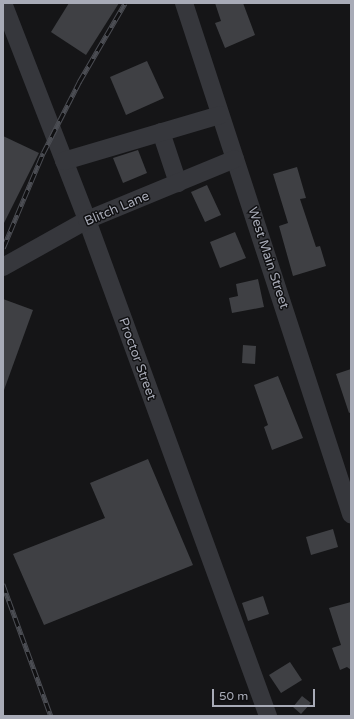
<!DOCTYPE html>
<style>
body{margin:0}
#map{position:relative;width:354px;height:719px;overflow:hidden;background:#151517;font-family:"Varela Round",sans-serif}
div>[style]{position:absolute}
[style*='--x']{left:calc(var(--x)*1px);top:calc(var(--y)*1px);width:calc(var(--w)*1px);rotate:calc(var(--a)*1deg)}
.building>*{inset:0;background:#3f4044}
.minor>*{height:18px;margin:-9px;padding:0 9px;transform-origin:9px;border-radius:9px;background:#36373c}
.rail>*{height:4.5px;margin-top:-2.25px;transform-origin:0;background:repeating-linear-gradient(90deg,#101012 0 9px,#4b4d53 0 18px);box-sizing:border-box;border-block:1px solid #4b4d53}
span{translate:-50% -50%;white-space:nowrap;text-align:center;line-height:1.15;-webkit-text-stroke:3px #101012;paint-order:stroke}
.street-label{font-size:13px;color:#a8abb7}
.frame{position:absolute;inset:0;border:4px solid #a8abb7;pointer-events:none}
.scale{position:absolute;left:212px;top:689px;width:103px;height:18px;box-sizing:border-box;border:2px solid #a8abb7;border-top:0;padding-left:5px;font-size:12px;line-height:14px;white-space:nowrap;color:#a8abb7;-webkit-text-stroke:3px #101012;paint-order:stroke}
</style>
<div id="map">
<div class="building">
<i style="clip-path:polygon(69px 3px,119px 3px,86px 55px,51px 32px)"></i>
<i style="clip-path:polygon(215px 3px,243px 3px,255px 35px,225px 48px,215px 23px,221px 21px)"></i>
<i style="clip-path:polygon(147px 61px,164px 98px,126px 115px,110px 77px)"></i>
<i style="clip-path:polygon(3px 136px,39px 153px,3px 225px)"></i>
<i style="clip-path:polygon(138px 150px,147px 173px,123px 183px,113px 158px)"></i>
<i style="clip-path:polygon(297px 167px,306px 198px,300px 199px,316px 247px,320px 246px,326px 266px,293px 276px,279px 226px,288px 223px,273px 174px)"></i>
<i style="clip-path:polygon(207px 185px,221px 215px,205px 222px,191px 192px)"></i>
<i style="clip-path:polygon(235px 232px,246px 258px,220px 268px,210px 242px)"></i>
<i style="clip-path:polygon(258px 279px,264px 307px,232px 313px,229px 298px,238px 296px,236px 284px)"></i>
<i style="clip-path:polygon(3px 299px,33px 310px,4px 390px,3px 390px)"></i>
<i style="clip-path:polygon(243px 345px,256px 346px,255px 364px,242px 363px)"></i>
<i style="clip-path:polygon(351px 369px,351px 412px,349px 413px,336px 374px)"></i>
<i style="clip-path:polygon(278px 376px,303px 438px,272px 450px,264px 427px,268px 425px,254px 385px)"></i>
<i style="clip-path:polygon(148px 459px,193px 565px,44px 625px,13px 554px,105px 518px,90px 483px)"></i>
<i style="clip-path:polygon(333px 529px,338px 547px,311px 555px,306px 537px)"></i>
<i style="clip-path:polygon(263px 596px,269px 614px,248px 621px,242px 603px)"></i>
<i style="clip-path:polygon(351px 602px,351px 670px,347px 667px,340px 670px,332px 648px,341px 645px,329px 608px)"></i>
<i style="clip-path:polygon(290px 662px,302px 680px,281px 693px,269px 675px)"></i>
<i style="clip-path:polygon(302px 696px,311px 703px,301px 714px,293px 707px)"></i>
</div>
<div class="minor">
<i style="--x:3;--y:3;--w:233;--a:68.8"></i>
<i style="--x:87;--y:220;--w:528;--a:69.95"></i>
<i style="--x:184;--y:3;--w:538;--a:71.9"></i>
<i style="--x:161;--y:132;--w:54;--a:71.6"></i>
<i style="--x:64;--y:161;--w:163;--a:-16.4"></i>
<i style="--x:3;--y:267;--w:96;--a:-29.2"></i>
<i style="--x:87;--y:220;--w:160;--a:-22.4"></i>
</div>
<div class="rail">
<i style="--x:3;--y:248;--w:103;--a:-67.2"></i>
<i style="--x:43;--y:153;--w:80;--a:-63.1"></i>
<i style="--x:79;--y:82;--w:91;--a:-59.8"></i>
<i style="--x:3;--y:584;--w:140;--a:70"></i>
</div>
<div class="street-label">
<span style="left:117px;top:209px;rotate:-23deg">Blitch Lane</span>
<span style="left:268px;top:258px;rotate:72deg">West Main Street</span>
<span style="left:137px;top:359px;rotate:70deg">Proctor Street</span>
</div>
<div class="frame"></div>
<div class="scale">50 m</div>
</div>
